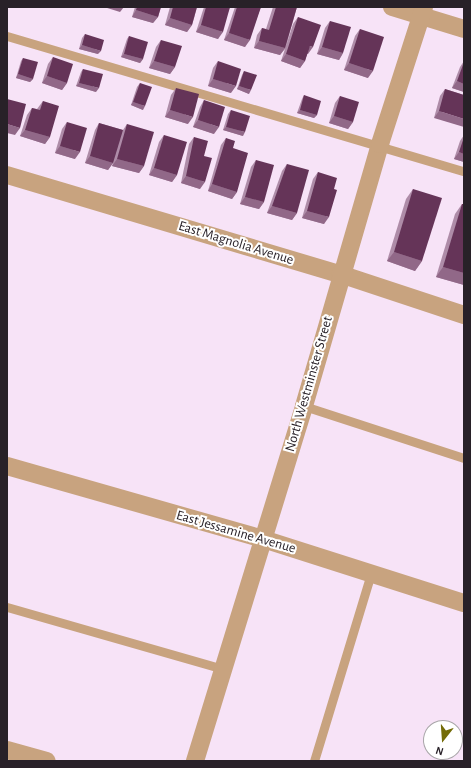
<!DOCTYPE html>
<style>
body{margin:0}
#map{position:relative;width:471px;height:768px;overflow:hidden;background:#f7e3f7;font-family:"Alegreya Sans",sans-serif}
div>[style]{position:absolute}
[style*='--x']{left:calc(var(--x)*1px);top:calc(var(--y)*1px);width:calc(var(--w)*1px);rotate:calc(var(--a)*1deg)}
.lane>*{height:9px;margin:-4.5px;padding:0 4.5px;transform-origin:4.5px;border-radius:4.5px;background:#c8a37f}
.street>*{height:18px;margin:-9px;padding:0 9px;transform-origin:9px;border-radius:9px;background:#c8a37f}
.wall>*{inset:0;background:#ae8ca8}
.shaded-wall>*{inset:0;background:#916888}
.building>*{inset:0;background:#653458}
span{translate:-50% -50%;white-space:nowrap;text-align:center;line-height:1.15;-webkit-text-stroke:4px #fff;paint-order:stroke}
.street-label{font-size:14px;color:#282128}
.frame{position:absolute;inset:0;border:8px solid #282128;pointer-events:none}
.north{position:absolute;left:423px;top:720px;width:40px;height:40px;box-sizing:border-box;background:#fff;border:1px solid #a9a6a9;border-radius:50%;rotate:197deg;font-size:11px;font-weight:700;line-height:16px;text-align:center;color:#282128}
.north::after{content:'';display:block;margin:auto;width:14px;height:18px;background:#746c07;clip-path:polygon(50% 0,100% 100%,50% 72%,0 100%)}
</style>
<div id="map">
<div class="lane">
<i style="--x:7;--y:36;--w:477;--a:16.5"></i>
<i style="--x:304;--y:406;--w:168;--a:18"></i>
<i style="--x:7;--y:607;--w:225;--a:16"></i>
<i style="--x:314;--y:761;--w:196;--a:-73.1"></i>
</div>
<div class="street">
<i style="--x:392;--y:7;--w:75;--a:17"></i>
<i style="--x:7;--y:175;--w:347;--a:16.6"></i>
<i style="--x:340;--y:274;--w:131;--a:18.3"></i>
<i style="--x:7;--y:466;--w:266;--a:15.9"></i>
<i style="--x:263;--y:539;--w:211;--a:17.7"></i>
<i style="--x:7;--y:750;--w:41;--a:15.4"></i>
<i style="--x:195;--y:761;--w:371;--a:-72.9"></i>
<i style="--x:304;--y:406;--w:273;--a:-73.8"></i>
<i style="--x:380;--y:144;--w:144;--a:-72.2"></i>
</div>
<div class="wall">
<i style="clip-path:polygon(135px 7px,161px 7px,158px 17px,153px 23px,132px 17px)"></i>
<i style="clip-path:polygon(170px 7px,197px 7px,192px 25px,187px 32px,165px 25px)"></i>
<i style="clip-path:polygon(204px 7px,230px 7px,218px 39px,196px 32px)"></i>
<i style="clip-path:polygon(235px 7px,261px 7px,245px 47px,224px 40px)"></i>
<i style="clip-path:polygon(273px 7px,297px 7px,286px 46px,293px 24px,298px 17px,308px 54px,307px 54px,305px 61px,300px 68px,281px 61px,285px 49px,280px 55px,254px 48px,257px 35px,262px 28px,266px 29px)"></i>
<i style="clip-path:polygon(330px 21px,343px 53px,339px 60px,317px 54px,325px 28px)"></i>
<i style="clip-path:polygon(360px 29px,368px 78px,344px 70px,355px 36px)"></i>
<i style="clip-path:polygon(85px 34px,98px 54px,79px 49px,82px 38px)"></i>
<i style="clip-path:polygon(129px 36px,143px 59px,140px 63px,121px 57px,127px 39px)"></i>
<i style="clip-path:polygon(161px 40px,175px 67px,170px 74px,149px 68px,156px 47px)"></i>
<i style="clip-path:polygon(53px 57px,67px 83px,62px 90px,42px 83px,48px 64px)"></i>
<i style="clip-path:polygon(23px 58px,33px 79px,30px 82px,16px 78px,21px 61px)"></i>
<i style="clip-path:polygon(218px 61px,231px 93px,208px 86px,213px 68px)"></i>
<i style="clip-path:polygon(464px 61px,464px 92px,452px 88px,460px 67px)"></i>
<i style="clip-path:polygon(83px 69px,96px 92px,76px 86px,81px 72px)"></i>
<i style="clip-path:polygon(244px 71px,249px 94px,237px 89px,242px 75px)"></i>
<i style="clip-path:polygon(140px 83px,143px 110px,131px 105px,137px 87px)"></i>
<i style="clip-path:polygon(176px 88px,188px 124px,165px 117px,171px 95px)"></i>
<i style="clip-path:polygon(445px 89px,464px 95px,434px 118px,440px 96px)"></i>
<i style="clip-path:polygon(304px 95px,317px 115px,314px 118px,297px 113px,302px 99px)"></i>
<i style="clip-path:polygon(340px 96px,353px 122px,348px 129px,329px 123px,335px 103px)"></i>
<i style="clip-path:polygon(204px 100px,214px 134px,193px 127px,200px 107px)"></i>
<i style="clip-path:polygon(43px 101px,50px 137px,45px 144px,20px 136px,27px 115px,32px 108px,37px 109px)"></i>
<i style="clip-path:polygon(231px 110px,243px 136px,223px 130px,228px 114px)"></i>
<i style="clip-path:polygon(67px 122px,75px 159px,55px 153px,62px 129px)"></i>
<i style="clip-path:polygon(99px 123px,123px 130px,127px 124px,144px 166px,139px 173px,112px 166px,113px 163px,108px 170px,85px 163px,95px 130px)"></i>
<i style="clip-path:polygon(164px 135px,177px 175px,172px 182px,149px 175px,159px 142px)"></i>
<i style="clip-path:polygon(464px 135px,464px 162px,454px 159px,460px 141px)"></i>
<i style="clip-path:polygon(194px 137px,204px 156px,200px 189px,181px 183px,189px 144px)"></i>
<i style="clip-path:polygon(226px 138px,233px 148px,237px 192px,232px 199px,208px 191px,221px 145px)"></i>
<i style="clip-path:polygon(256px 160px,264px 202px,259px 209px,240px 204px,251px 167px)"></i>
<i style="clip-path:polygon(287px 164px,297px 213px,292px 220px,267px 213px,282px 171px)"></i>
<i style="clip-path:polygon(318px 172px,334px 189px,324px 224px,302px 218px,313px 179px)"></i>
<i style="clip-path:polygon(413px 189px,422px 261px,415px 271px,387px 261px,406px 199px)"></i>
<i style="clip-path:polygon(462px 204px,464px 285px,436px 277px,455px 214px)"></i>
</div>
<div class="shaded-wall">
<i style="clip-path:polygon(104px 7px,124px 7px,120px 12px)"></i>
<i style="clip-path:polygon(136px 10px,158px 17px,153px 23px,132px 17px)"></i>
<i style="clip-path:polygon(170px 18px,192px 25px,187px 32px,165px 25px)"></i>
<i style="clip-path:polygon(201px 25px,223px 32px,218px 39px,196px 32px)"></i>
<i style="clip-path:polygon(229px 33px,250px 40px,245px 47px,224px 40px)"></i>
<i style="clip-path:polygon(259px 41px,285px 48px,280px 55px,254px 48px)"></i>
<i style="clip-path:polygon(82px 45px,101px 51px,98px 54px,79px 49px)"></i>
<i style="clip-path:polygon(310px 46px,313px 47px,308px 54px,305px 53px)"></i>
<i style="clip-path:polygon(322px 47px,343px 53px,339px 60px,317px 54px)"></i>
<i style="clip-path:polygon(124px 54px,143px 59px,140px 63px,121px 57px)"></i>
<i style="clip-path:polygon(286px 54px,305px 61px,300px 68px,281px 61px)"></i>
<i style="clip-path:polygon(154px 61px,175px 67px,170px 74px,149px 68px)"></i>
<i style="clip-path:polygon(349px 63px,373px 71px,368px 78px,344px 70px)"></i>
<i style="clip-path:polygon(18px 74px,33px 79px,30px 82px,16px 78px)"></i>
<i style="clip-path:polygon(47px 76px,67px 83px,62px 90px,42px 83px)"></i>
<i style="clip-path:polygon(213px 79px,236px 86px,231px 93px,208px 86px)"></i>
<i style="clip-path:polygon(457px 81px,464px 84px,464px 92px,452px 88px)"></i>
<i style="clip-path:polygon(79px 83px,99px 88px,96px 92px,76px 86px)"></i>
<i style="clip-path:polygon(239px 86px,251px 90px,249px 94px,237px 89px)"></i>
<i style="clip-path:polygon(133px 102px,145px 106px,143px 110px,131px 105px)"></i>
<i style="clip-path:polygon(170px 110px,193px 117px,188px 124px,165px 117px)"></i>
<i style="clip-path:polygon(300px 110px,317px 115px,314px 118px,297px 113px)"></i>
<i style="clip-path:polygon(439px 111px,464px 119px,464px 127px,434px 118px)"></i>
<i style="clip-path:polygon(334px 116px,353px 122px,348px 129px,329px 123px)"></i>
<i style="clip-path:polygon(198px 120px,219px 127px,214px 134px,193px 127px)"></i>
<i style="clip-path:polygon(7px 124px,20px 128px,15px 135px,7px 133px)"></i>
<i style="clip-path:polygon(226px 127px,245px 132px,243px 136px,223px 130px)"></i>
<i style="clip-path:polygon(25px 130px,50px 137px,45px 144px,20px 136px)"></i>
<i style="clip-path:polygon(60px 146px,80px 152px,75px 159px,55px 153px)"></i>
<i style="clip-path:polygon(459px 152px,464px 154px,464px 162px,454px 159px)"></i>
<i style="clip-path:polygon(90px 156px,113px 163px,108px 170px,85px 163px)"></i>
<i style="clip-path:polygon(117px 159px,144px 166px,139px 173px,112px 166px)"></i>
<i style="clip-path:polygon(154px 168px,177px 175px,172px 182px,149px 175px)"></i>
<i style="clip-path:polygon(186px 176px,205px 182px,200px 189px,181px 183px)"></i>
<i style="clip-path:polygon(212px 184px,237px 192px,232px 199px,208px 191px)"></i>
<i style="clip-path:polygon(245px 197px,264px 202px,259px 209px,240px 204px)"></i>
<i style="clip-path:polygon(272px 206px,297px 213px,292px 220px,267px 213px)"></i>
<i style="clip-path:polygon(307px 211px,329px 217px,324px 224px,302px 218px)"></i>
<i style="clip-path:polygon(394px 252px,422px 261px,415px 271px,387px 261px)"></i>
<i style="clip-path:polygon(443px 267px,464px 273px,464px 285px,436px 277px)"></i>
</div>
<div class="building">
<i style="clip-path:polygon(137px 7px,161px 7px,158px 17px,136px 10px)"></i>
<i style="clip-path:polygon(173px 7px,197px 7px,192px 25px,170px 18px)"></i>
<i style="clip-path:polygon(206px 7px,230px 7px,223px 32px,201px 25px)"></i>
<i style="clip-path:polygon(237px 7px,261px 7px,250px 40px,229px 33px)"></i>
<i style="clip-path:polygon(276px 7px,297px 7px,285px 48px,259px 41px,262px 28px,269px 30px)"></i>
<i style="clip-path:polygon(298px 17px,321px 25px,313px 47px,310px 46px,305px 61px,286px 54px)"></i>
<i style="clip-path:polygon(330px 21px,351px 27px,343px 53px,322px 47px)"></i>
<i style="clip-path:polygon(360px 29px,384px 37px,373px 71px,349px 63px)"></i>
<i style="clip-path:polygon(85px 34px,104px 40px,101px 51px,82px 45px)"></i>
<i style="clip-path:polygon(129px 36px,148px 42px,143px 59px,124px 54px)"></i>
<i style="clip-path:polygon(161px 40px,182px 46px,175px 67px,154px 61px)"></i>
<i style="clip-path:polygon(53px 57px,73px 64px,67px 83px,47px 76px)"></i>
<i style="clip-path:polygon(23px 58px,38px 62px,33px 79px,18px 74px)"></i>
<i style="clip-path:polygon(218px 61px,241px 69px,236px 86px,213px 79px)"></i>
<i style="clip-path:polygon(464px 62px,464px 84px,457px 81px)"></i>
<i style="clip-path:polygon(83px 69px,103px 74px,99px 88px,79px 83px)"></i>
<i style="clip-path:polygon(244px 71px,257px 75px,251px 90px,239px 86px)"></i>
<i style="clip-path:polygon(140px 83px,152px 87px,145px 106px,133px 102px)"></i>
<i style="clip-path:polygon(176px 88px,199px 94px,193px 117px,170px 110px)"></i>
<i style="clip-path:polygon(445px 89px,464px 95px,464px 119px,439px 111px)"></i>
<i style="clip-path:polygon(304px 95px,321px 101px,317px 115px,300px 110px)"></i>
<i style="clip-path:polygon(340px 96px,359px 102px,353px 122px,334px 116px)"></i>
<i style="clip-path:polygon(7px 99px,26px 104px,20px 128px,7px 124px)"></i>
<i style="clip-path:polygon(204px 100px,225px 107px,219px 127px,198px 120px)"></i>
<i style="clip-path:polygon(43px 101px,59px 106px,50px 137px,25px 130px,32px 108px,40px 110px)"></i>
<i style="clip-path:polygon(231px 110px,250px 116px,245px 132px,226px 127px)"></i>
<i style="clip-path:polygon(67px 122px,87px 128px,80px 152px,60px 146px)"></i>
<i style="clip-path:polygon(99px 123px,123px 130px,113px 163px,90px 156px)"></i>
<i style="clip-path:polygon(127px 124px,154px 132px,144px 166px,117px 159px)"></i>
<i style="clip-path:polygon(164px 135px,187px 142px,177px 175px,154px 168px)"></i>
<i style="clip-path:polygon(194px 137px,208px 141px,204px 156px,212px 158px,205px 182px,186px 176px)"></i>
<i style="clip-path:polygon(464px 137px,464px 154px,459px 152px)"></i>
<i style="clip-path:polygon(226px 138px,235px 141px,233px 148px,248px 153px,237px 192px,212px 184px)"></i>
<i style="clip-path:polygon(256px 160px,274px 165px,264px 202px,245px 197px)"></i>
<i style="clip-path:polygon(287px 164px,309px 170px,297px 213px,272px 206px)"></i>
<i style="clip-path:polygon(318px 172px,337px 178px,334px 189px,337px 190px,329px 217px,307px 211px)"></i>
<i style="clip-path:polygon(413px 189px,442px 198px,422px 261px,394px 252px)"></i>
<i style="clip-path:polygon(462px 204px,464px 204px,464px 273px,443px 267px)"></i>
</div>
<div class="street-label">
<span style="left:236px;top:243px;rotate:17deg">East Magnolia Avenue</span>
<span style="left:309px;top:384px;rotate:-74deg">North Westminster Street</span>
<span style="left:236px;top:532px;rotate:16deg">East Jessamine Avenue</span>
</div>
<div class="frame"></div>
<div class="north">N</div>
</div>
